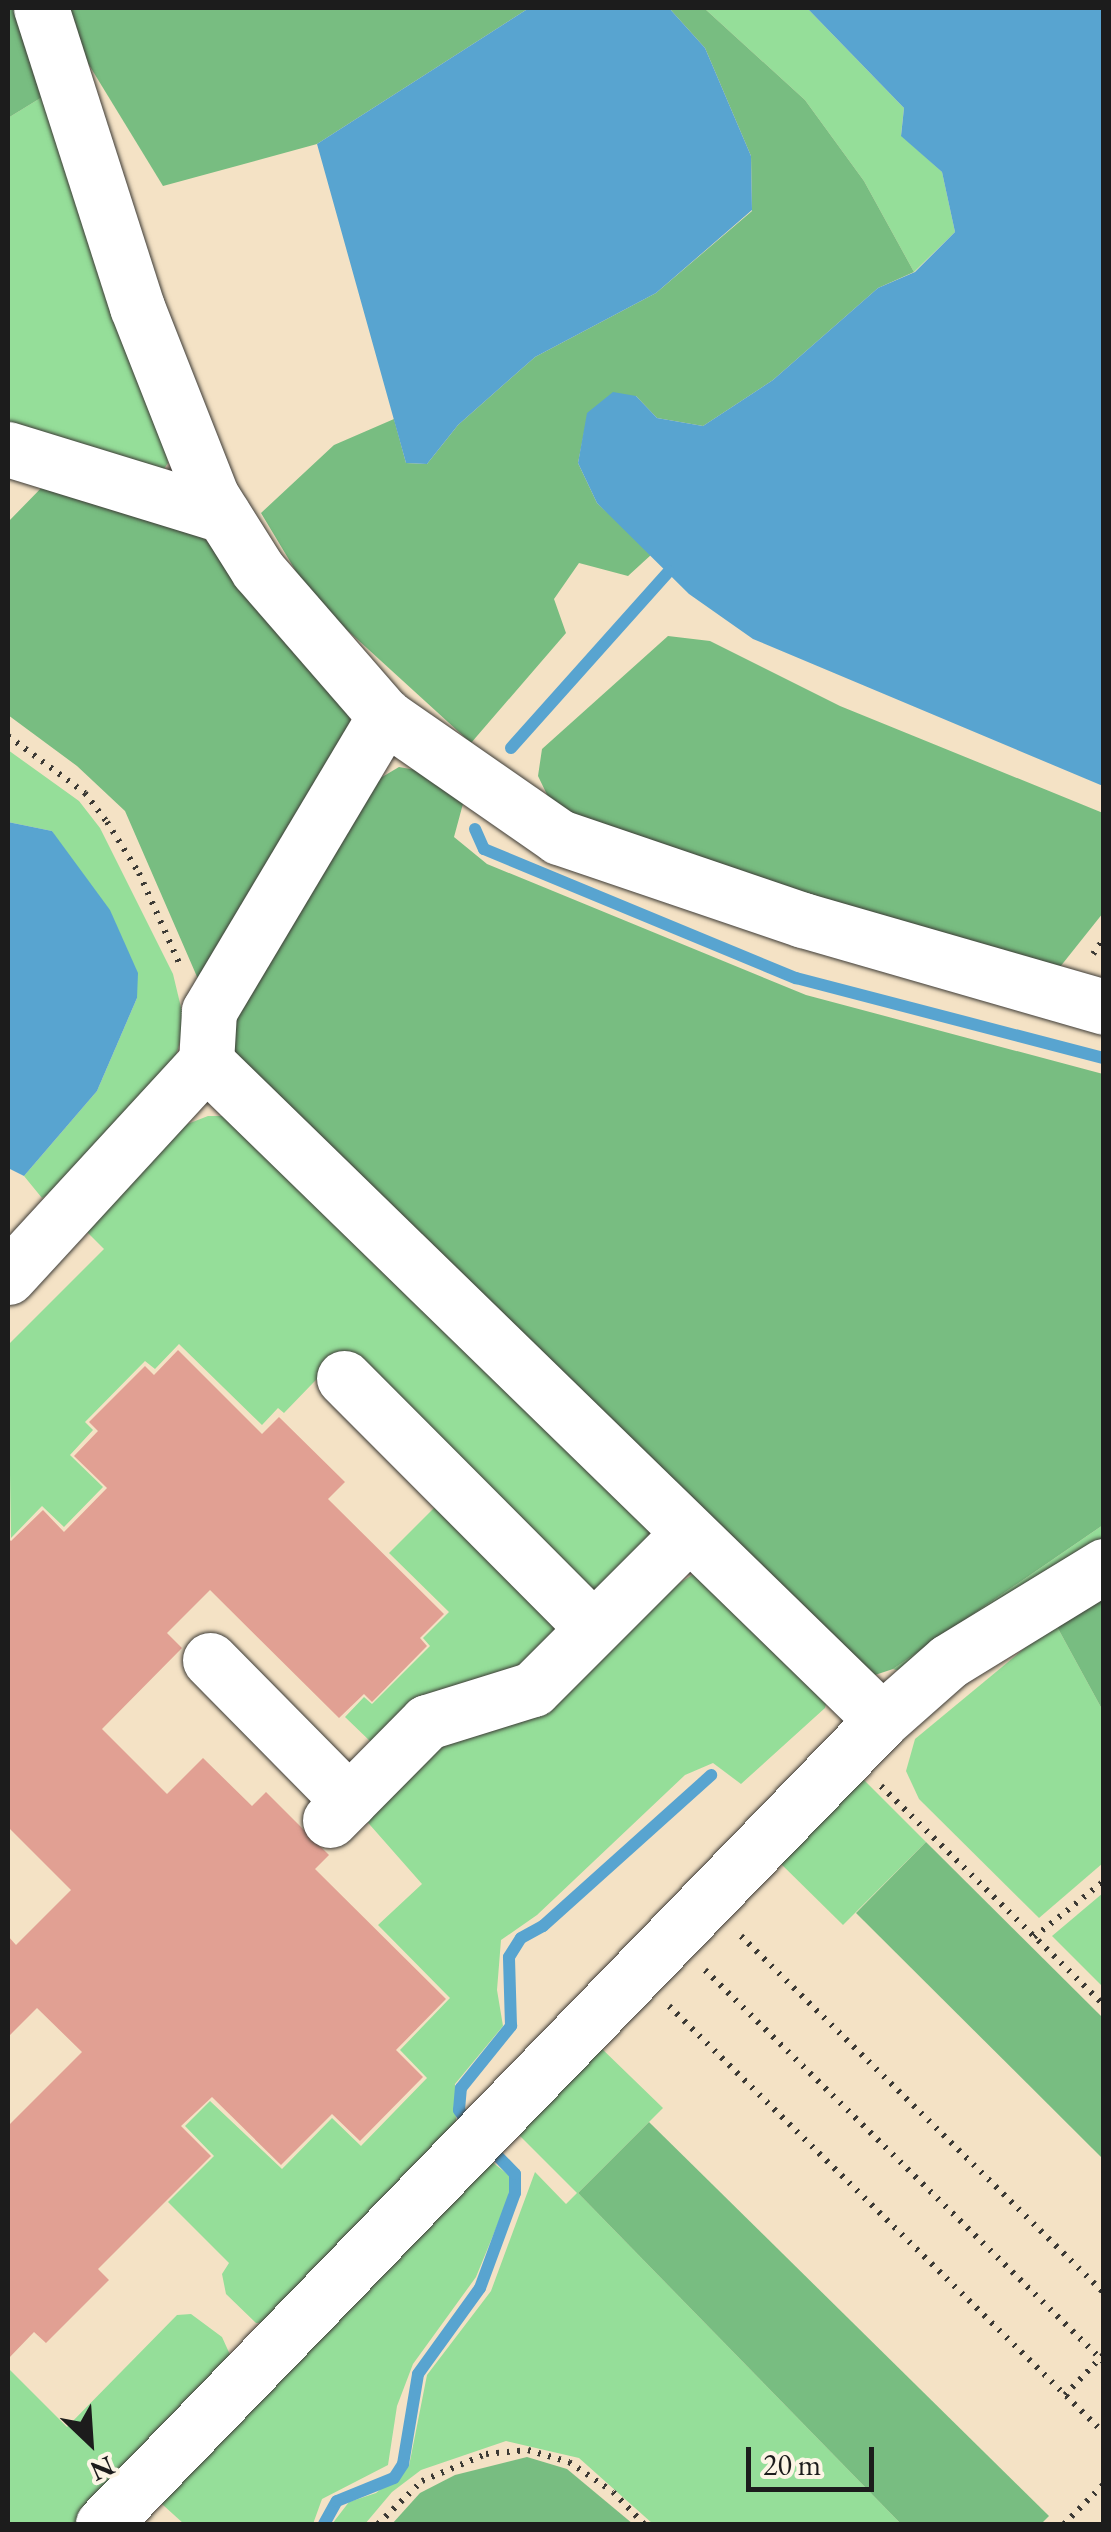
<!DOCTYPE html>
<style>
body{margin:0}
#map{position:relative;width:1111px;height:2532px;overflow:hidden;background:#f4e2c5;font-family:"EB Garamond",serif}
div>[style]{position:absolute}
[style*='--x']{left:calc(var(--x)*1px);top:calc(var(--y)*1px);width:calc(var(--w)*1px);rotate:calc(var(--a)*1deg)}
.green>*{inset:0;background:#95de99}
.forest>*{inset:0;background:#78bd81}
.water>*{inset:0;background:#58a4d0}
.stream>*{height:12px;margin:-6px;padding:0 6px;transform-origin:6px;border-radius:6px;background:#58a4d0}
.building>*{inset:0;background:#e1a093}
.path>*{height:6px;margin-top:-3px;transform-origin:0;background:repeating-linear-gradient(90deg,#3c3a35 0 2.5px,transparent 0 10.5px)}
.roads{filter:drop-shadow(0 0 2px #3c3a35) drop-shadow(0 0 2px #3c3a35)}
.minor>*{height:55px;margin:-27.5px;padding:0 27.5px;transform-origin:27.5px;border-radius:27.5px;background:#fff}
span{translate:-50% -50%;white-space:nowrap;text-align:center;line-height:1.15;-webkit-text-stroke:9px #fcf5e5;paint-order:stroke}
.frame{position:absolute;inset:0;border:10px solid #1c1c1c;pointer-events:none}
.north{position:absolute;left:40px;top:2392px;width:100px;height:100px;-webkit-text-stroke:8px #fcf5e5;paint-order:stroke;rotate:155deg;font-size:28px;font-weight:700;line-height:40px;text-align:center;color:#1c1c1c}
.north::after{content:'';display:block;margin:auto;width:35px;height:45px;background:#1c1c1c;clip-path:polygon(50% 0,100% 100%,50% 72%,0 100%)}
.scale{position:absolute;left:746px;top:2447px;width:128px;height:45px;box-sizing:border-box;border:5px solid #1c1c1c;border-top:0;padding-left:12px;font-size:30px;line-height:35px;white-space:nowrap;color:#1c1c1c;-webkit-text-stroke:8px #fcf5e5;paint-order:stroke}
</style>
<div id="map">
<div class="green">
<i style="clip-path:polygon(704px 8px,807px 8px,904px 108px,901px 135px,942px 172px,955px 232px,914px 272px,864px 181px,805px 100px)"></i>
<i style="clip-path:polygon(52px 91px,164px 442px,168px 463px,159px 476px,8px 430px,8px 118px)"></i>
<i style="clip-path:polygon(8px 750px,79px 801px,100px 828px,173px 974px,185px 1024px,173px 1066px,65px 1184px,42px 1198px,24px 1176px,97px 1091px,137px 998px,52px 831px,8px 822px)"></i>
<i style="clip-path:polygon(208px 1116px,227px 1116px,650px 1526px,648px 1547px,597px 1591px,574px 1580px,341px 1354px,284px 1413px,278px 1408px,262px 1425px,179px 1344px,155px 1369px,145px 1361px,85px 1422px,93px 1430px,70px 1455px,103px 1487px,64px 1527px,42px 1506px,11px 1538px,8px 1345px,104px 1249px,86px 1231px,185px 1125px)"></i>
<i style="clip-path:polygon(443px 1499px,566px 1640px,372px 1743px,345px 1717px,364px 1697px,372px 1704px,430px 1646px,423px 1638px,449px 1612px,389px 1553px)"></i>
<i style="clip-path:polygon(1103px 1525px,1103px 1554px,904px 1672px,893px 1669px)"></i>
<i style="clip-path:polygon(700px 1570px,828px 1695px,825px 1708px,741px 1784px,713px 1763px,685px 1775px,537px 1915px,501px 1940px,497px 1990px,503px 2026px,455px 2084px,456px 2121px,273px 2322px,256px 2323px,226px 2294px,222px 2274px,229px 2263px,168px 2202px,214px 2156px,185px 2126px,210px 2101px,282px 2169px,332px 2118px,361px 2146px,427px 2078px,400px 2050px,450px 1998px,378px 1925px,422px 1884px,363px 1817px,441px 1737px)"></i>
<i style="clip-path:polygon(1055px 1623px,1103px 1711px,1103px 1863px,1039px 1918px,919px 1799px,906px 1771px,915px 1739px)"></i>
<i style="clip-path:polygon(858px 1774px,926px 1842px,843px 1925px,775px 1858px)"></i>
<i style="clip-path:polygon(1103px 1893px,1103px 1987px,1052px 1936px)"></i>
<i style="clip-path:polygon(598px 2045px,663px 2108px,578px 2193px,901px 2524px,653px 2524px,579px 2458px,506px 2441px,421px 2470px,392px 2492px,365px 2524px,332px 2524px,349px 2502px,376px 2493px,409px 2466px,427px 2375px,491px 2291px,535px 2172px,566px 2204px,577px 2193px,514px 2130px)"></i>
<i style="clip-path:polygon(486px 2157px,511px 2177px,508px 2199px,476px 2277px,413px 2364px,397px 2406px,388px 2465px,322px 2499px,313px 2524px,184px 2524px,152px 2495px)"></i>
<i style="clip-path:polygon(191px 2314px,222px 2337px,232px 2359px,84px 2524px,8px 2524px,8px 2368px,67px 2427px,177px 2315px)"></i>
</div>
<div class="forest">
<i style="clip-path:polygon(8px 8px,27px 8px,52px 91px,8px 118px)"></i>
<i style="clip-path:polygon(68px 8px,529px 8px,317px 144px,163px 186px,86px 60px)"></i>
<i style="clip-path:polygon(669px 8px,704px 8px,805px 100px,864px 181px,914px 272px,878px 288px,773px 380px,703px 426px,657px 418px,636px 396px,588px 413px,578px 463px,597px 503px,652px 554px,628px 576px,579px 563px,554px 599px,566px 633px,471px 743px,312px 598px,261px 513px,334px 445px,394px 419px,406px 463px,427px 464px,458px 425px,535px 357px,656px 293px,752px 211px,751px 156px,705px 48px)"></i>
<i style="clip-path:polygon(48px 481px,166px 518px,206px 540px,346px 707px,353px 728px,198px 979px,125px 811px,77px 766px,8px 715px,8px 522px)"></i>
<i style="clip-path:polygon(668px 636px,710px 641px,840px 706px,1103px 813px,1103px 913px,1056px 972px,665px 853px,553px 807px,538px 776px,542px 749px)"></i>
<i style="clip-path:polygon(399px 767px,427px 772px,464px 800px,454px 837px,487px 864px,806px 995px,1103px 1074px,1103px 1525px,893px 1669px,872px 1676px,232px 1051px,237px 998px,372px 783px)"></i>
<i style="clip-path:polygon(1103px 1588px,1103px 1711px,1055px 1623px)"></i>
<i style="clip-path:polygon(926px 1842px,1103px 2018px,1103px 2159px,856px 1913px)"></i>
<i style="clip-path:polygon(649px 2122px,1049px 2516px,1041px 2524px,901px 2524px,578px 2193px)"></i>
<i style="clip-path:polygon(527px 2457px,567px 2469px,633px 2524px,392px 2524px,420px 2493px,455px 2475px)"></i>
</div>
<div class="water">
<i style="clip-path:polygon(529px 8px,669px 8px,705px 48px,751px 156px,752px 210px,656px 293px,535px 357px,458px 425px,427px 464px,406px 463px,317px 144px)"></i>
<i style="clip-path:polygon(807px 8px,1103px 8px,1103px 786px,753px 639px,689px 594px,597px 503px,578px 463px,587px 413px,613px 392px,636px 396px,657px 418px,703px 426px,773px 380px,878px 288px,915px 272px,955px 232px,942px 172px,901px 136px,904px 108px)"></i>
<i style="clip-path:polygon(8px 822px,52px 831px,110px 910px,138px 973px,137px 998px,97px 1091px,24px 1176px,8px 1168px)"></i>
</div>
<div class="stream">
<i style="--x:511;--y:748;--w:237;--a:-48.2"></i>
<i style="--x:475;--y:829;--w:22;--a:66"></i>
<i style="--x:484;--y:849;--w:338;--a:22.5"></i>
<i style="--x:796;--y:978;--w:318;--a:14.6"></i>
<i style="--x:469;--y:2125;--w:18;--a:-124"></i>
<i style="--x:459;--y:2110;--w:22;--a:-85"></i>
<i style="--x:461;--y:2088;--w:80;--a:-51.1"></i>
<i style="--x:511;--y:2026;--w:69;--a:-91.7"></i>
<i style="--x:509;--y:1957;--w:22;--a:-58"></i>
<i style="--x:521;--y:1938;--w:25;--a:-29"></i>
<i style="--x:543;--y:1926;--w:226;--a:-41.9"></i>
<i style="--x:324;--y:2524;--w:26;--a:-61"></i>
<i style="--x:337;--y:2501;--w:61;--a:-22"></i>
<i style="--x:394;--y:2478;--w:17;--a:-57"></i>
<i style="--x:403;--y:2464;--w:91;--a:-80.5"></i>
<i style="--x:418;--y:2374;--w:106;--a:-54.2"></i>
<i style="--x:480;--y:2288;--w:101;--a:-69.8"></i>
<i style="--x:515;--y:2193;--w:19;--a:-90"></i>
<i style="--x:515;--y:2174;--w:37;--a:-134"></i>
</div>
<div class="building">
<i style="clip-path:polygon(178px 1350px,262px 1434px,279px 1417px,345px 1482px,328px 1499px,444px 1614px,420px 1638px,427px 1646px,372px 1702px,364px 1694px,339px 1718px,210px 1590px,167px 1633px,182px 1648px,102px 1729px,167px 1794px,203px 1758px,252px 1806px,266px 1792px,329px 1855px,315px 1869px,446px 1999px,396px 2050px,423px 2077px,360px 2141px,332px 2114px,281px 2165px,212px 2097px,181px 2126px,211px 2156px,98px 2269px,109px 2280px,46px 2343px,34px 2332px,8px 2359px,8px 2126px,82px 2052px,37px 2008px,8px 2037px,8px 1936px,16px 1945px,71px 1890px,8px 1827px,8px 1538px,11px 1541px,43px 1510px,64px 1532px,107px 1488px,74px 1456px,98px 1431px,89px 1422px,145px 1366px,154px 1375px)"></i>
</div>
<div class="path">
<i style="--x:8;--y:736;--w:96;--a:36.5"></i>
<i style="--x:85;--y:793;--w:36;--a:53"></i>
<i style="--x:107;--y:822;--w:60;--a:57.9"></i>
<i style="--x:139;--y:873;--w:101;--a:66"></i>
<i style="--x:1093;--y:954;--w:19;--a:-54"></i>
<i style="--x:881;--y:1786;--w:313;--a:44.5"></i>
<i style="--x:741;--y:1936;--w:509;--a:44.52"></i>
<i style="--x:1034;--y:1937;--w:90;--a:-38.7"></i>
<i style="--x:705;--y:1970;--w:559;--a:44.49"></i>
<i style="--x:669;--y:2006;--w:610;--a:44.47"></i>
<i style="--x:1065;--y:2395;--w:57;--a:-46.4"></i>
<i style="--x:378;--y:2524;--w:62;--a:-44.3"></i>
<i style="--x:422;--y:2481;--w:69;--a:-22.9"></i>
<i style="--x:486;--y:2454;--w:42;--a:-5.4"></i>
<i style="--x:528;--y:2450;--w:43;--a:16.3"></i>
<i style="--x:569;--y:2462;--w:53;--a:34.3"></i>
<i style="--x:613;--y:2492;--w:45;--a:45.9"></i>
<i style="--x:1064;--y:2524;--w:57;--a:-45"></i>
</div>
<div class="roads">
<div class="minor">
<i style="--x:41;--y:8;--w:314;--a:72.2"></i>
<i style="--x:137;--y:307;--w:204;--a:68.5"></i>
<i style="--x:212;--y:497;--w:86;--a:57.8"></i>
<i style="--x:258;--y:570;--w:194;--a:49"></i>
<i style="--x:385;--y:716;--w:212;--a:34.8"></i>
<i style="--x:559;--y:837;--w:258;--a:18.8"></i>
<i style="--x:803;--y:920;--w:313;--a:16.1"></i>
<i style="--x:8;--y:449;--w:225;--a:17.1"></i>
<i style="--x:206;--y:1062;--w:943;--a:44.23"></i>
<i style="--x:8;--y:1277;--w:292;--a:-47.4"></i>
<i style="--x:206;--y:1062;--w:51;--a:-86.6"></i>
<i style="--x:209;--y:1011;--w:344;--a:-59.2"></i>
<i style="--x:344;--y:1378;--w:353;--a:45.1"></i>
<i style="--x:210;--y:1660;--w:198;--a:45.4"></i>
<i style="--x:330;--y:1820;--w:138;--a:-45.3"></i>
<i style="--x:427;--y:1722;--w:111;--a:-17.3"></i>
<i style="--x:533;--y:1689;--w:219;--a:-45"></i>
<i style="--x:103;--y:2524;--w:1119;--a:-45.9"></i>
<i style="--x:882;--y:1720;--w:89;--a:-41.4"></i>
<i style="--x:949;--y:1661;--w:182;--a:-31.5"></i>
</div>
</div>
<div class="frame"></div>
<div class="north">N</div>
<div class="scale">20 m</div>
</div>
